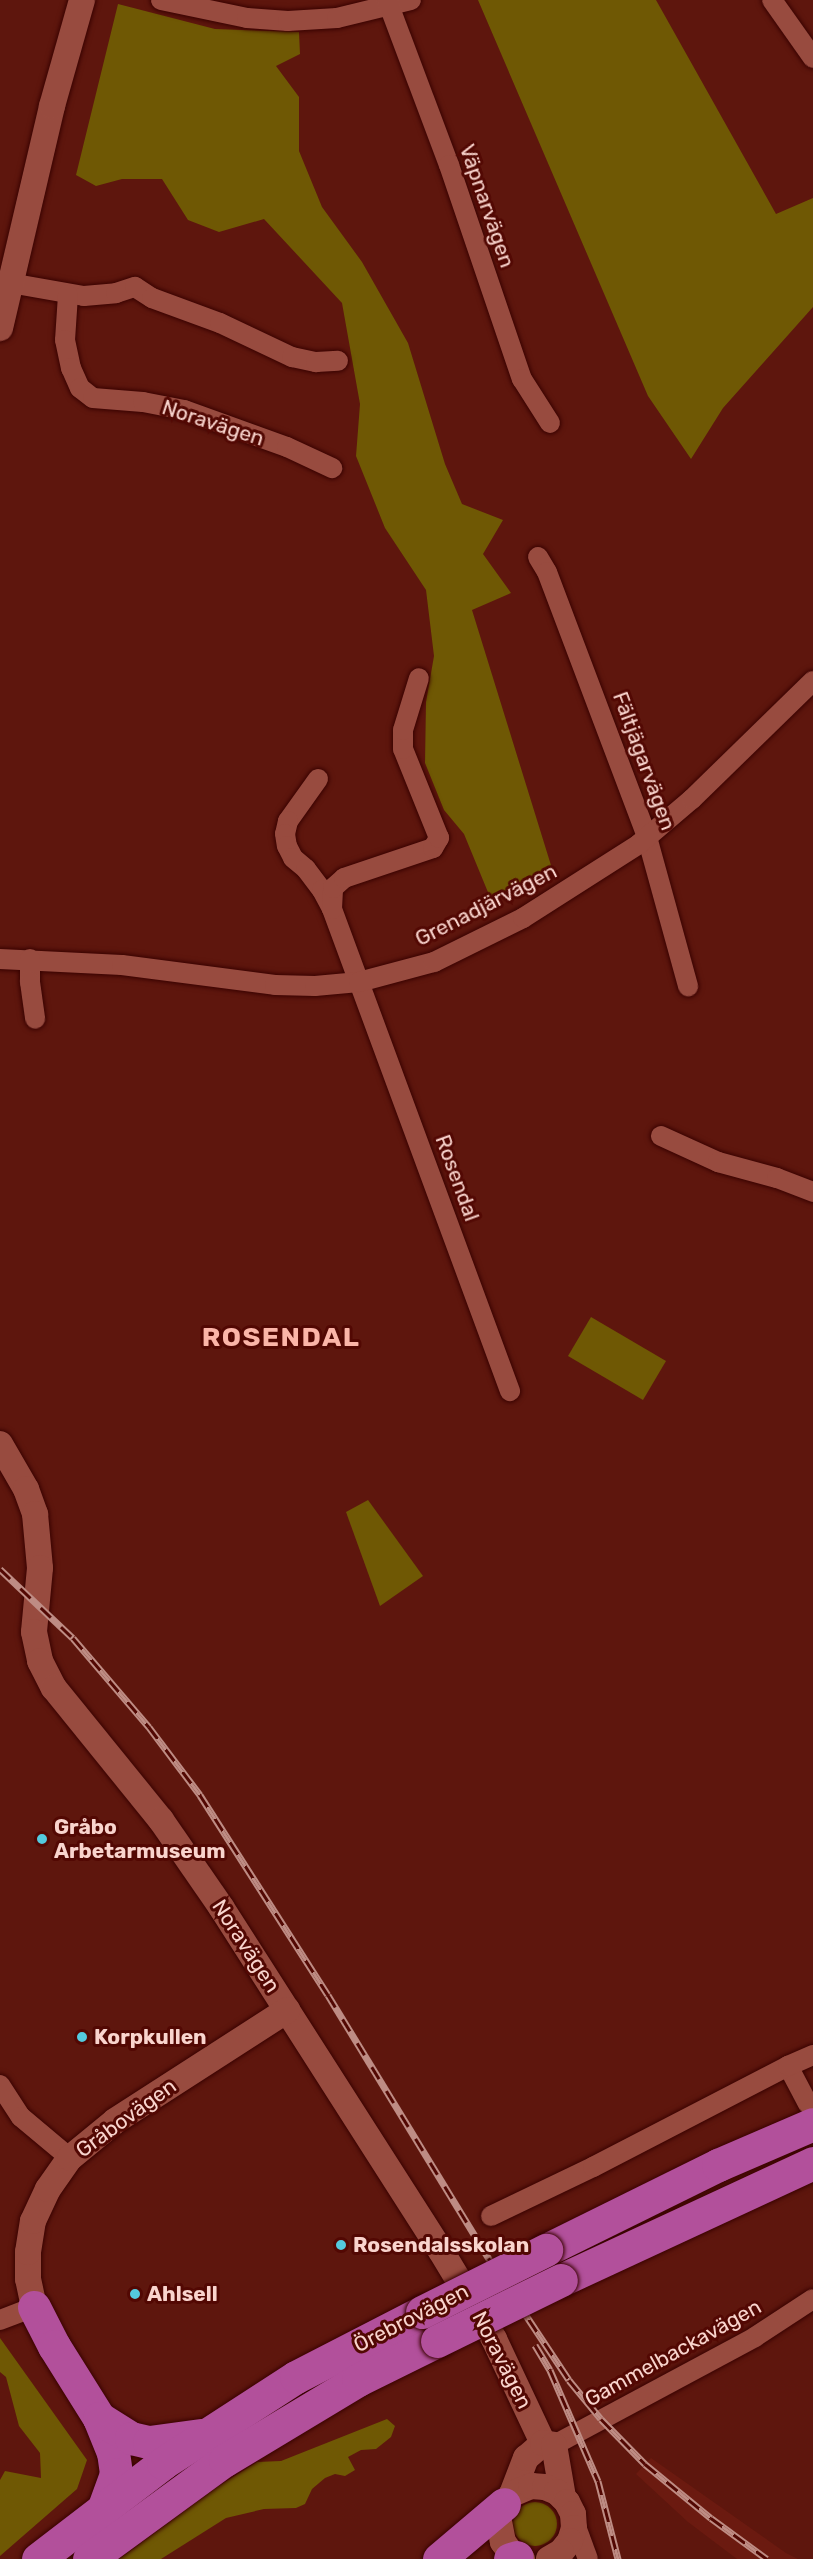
<!DOCTYPE html>
<meta charset="utf-8">
<style>
body{margin:0}
#map{position:relative;width:813px;height:2559px;overflow:hidden;background:#5e160d;font-family:Rubik,sans-serif}
div>[style]{position:absolute}
[style*='--x']{left:calc(var(--x)*1px);top:calc(var(--y)*1px);width:calc(var(--w)*1px);rotate:calc(var(--a)*1deg)}
.built>*{inset:0;background:#6b1a10}
.green>*{inset:0;background:#6f5804}
.round{border-radius:50%}
.roads{filter:drop-shadow(0 0 2px #390301) drop-shadow(0 0 2px #390301)}
.minor>*{height:20px;margin:-10px;padding:0 10px;transform-origin:10px;border-radius:10px;background:#984b3f}
.tertiary>*{height:26px;margin:-13px;padding:0 13px;transform-origin:13px;border-radius:13px;background:#984b3f}
.trunk>*{height:33px;margin:-16.5px;padding:0 16.5px;transform-origin:16.5px;border-radius:16.5px;background:#b2509b}
.rail>*{height:7px;margin-top:-3.5px;transform-origin:0;background:repeating-linear-gradient(90deg,#520803 0 14px,#be8c84 0 28px);box-sizing:border-box;border-block:2px solid #be8c84}
.bridges{filter:drop-shadow(0 0 2px #390301) drop-shadow(0 0 2px #390301)}
.trunk-bridge>*{height:33px;margin:-16.5px;padding:0 16.5px;transform-origin:16.5px;border-radius:16.5px;background:#b2509b}
.dots>*{width:16px;height:16px;translate:-50% -50%;box-sizing:border-box;border:3px solid #520803;border-radius:50%}
span{translate:-50% -50%;white-space:nowrap;text-align:center;line-height:1.15;-webkit-text-stroke:6px #520803;paint-order:stroke}
.street-label{font-size:21px;color:#f9d4cd}
.poi-label{font-size:21px;color:#f9d4cd;font-weight:700}
.left{translate:0 -50%;text-align:left}
.district-label{font-size:27px;color:#fbb5a8;font-weight:700;letter-spacing:1.5px}
</style>
<div id="map">
<div class="built">
<i style="clip-path:polygon(651px 2458px,786px 2553px,798px 2559px,737px 2559px,688px 2522px,636px 2474px)"></i>
</div>
<div class="green">
<i style="clip-path:polygon(478px 0,656px 0,776px 214px,813px 198px,813px 307px,723px 408px,691px 459px,648px 396px)"></i>
<i style="clip-path:polygon(118px 4px,215px 29px,299px 32px,300px 54px,276px 66px,299px 97px,299px 151px,322px 207px,362px 262px,408px 343px,445px 464px,462px 504px,503px 520px,483px 554px,511px 593px,472px 610px,554px 875px,492px 902px,464px 834px,444px 810px,425px 763px,426px 702px,434px 656px,426px 590px,385px 528px,356px 456px,360px 404px,342px 303px,264px 219px,219px 232px,188px 220px,162px 179px,122px 179px,96px 186px,76px 175px)"></i>
<i style="clip-path:polygon(591px 1317px,666px 1361px,643px 1400px,568px 1356px)"></i>
<i style="clip-path:polygon(368px 1500px,423px 1576px,380px 1606px,346px 1512px)"></i>
<i style="clip-path:polygon(0 2338px,87px 2460px,77px 2489px,0 2556px,0 2480px,5px 2471px,41px 2478px,40px 2453px,19px 2426px,6px 2377px,0 2372px)"></i>
<i style="clip-path:polygon(387px 2419px,395px 2426px,391px 2437px,376px 2449px,361px 2450px,348px 2457px,355px 2470px,345px 2476px,335px 2474px,325px 2478px,312px 2489px,305px 2504px,296px 2508px,264px 2509px,226px 2518px,161px 2559px,119px 2559px,217px 2487px,257px 2462px,281px 2461px)"></i>
<i class="round" style="left:513px;top:2502px;width:44px;height:44px"></i>
</div>
<div class="roads">
<div class="minor">
<i style="--x:161;--y:0;--w:88;--a:11.8"></i>
<i style="--x:247;--y:18;--w:41;--a:4.2"></i>
<i style="--x:288;--y:21;--w:49;--a:-3.5"></i>
<i style="--x:337;--y:18;--w:76;--a:-13.7"></i>
<i style="--x:387;--y:0;--w:176;--a:69.4"></i>
<i style="--x:449;--y:165;--w:226;--a:71.2"></i>
<i style="--x:522;--y:379;--w:52;--a:57.5"></i>
<i style="--x:772;--y:0;--w:71;--a:54.7"></i>
<i style="--x:10;--y:283;--w:75;--a:10"></i>
<i style="--x:84;--y:296;--w:32;--a:-5"></i>
<i style="--x:116;--y:293;--w:20;--a:-18"></i>
<i style="--x:135;--y:287;--w:20;--a:33"></i>
<i style="--x:152;--y:298;--w:72;--a:20.2"></i>
<i style="--x:220;--y:323;--w:80;--a:25.3"></i>
<i style="--x:292;--y:357;--w:25;--a:12"></i>
<i style="--x:316;--y:362;--w:22;--a:-3"></i>
<i style="--x:68;--y:295;--w:45;--a:93.8"></i>
<i style="--x:65;--y:340;--w:29;--a:78"></i>
<i style="--x:71;--y:368;--w:22;--a:66"></i>
<i style="--x:80;--y:388;--w:16;--a:38"></i>
<i style="--x:93;--y:398;--w:50;--a:4.6"></i>
<i style="--x:143;--y:402;--w:42;--a:11"></i>
<i style="--x:184;--y:410;--w:109;--a:19.8"></i>
<i style="--x:287;--y:447;--w:50;--a:25"></i>
<i style="--x:538;--y:557;--w:17;--a:59"></i>
<i style="--x:547;--y:572;--w:283;--a:69.3"></i>
<i style="--x:647;--y:837;--w:155;--a:74.6"></i>
<i style="--x:318;--y:779;--w:52;--a:125.5"></i>
<i style="--x:288;--y:821;--w:13;--a:103"></i>
<i style="--x:285;--y:834;--w:12;--a:81"></i>
<i style="--x:287;--y:846;--w:13;--a:63"></i>
<i style="--x:293;--y:858;--w:17;--a:40"></i>
<i style="--x:306;--y:869;--w:26;--a:53"></i>
<i style="--x:322;--y:890;--w:21;--a:62"></i>
<i style="--x:332;--y:909;--w:514;--a:69.73"></i>
<i style="--x:332;--y:909;--w:21;--a:-87"></i>
<i style="--x:333;--y:888;--w:15;--a:-42"></i>
<i style="--x:344;--y:878;--w:94;--a:-18.6"></i>
<i style="--x:433;--y:848;--w:12;--a:-59"></i>
<i style="--x:439;--y:838;--w:96;--a:-112"></i>
<i style="--x:403;--y:749;--w:19;--a:-90"></i>
<i style="--x:403;--y:730;--w:54;--a:-72.9"></i>
<i style="--x:0;--y:959;--w:122;--a:2.8"></i>
<i style="--x:122;--y:965;--w:154;--a:7.4"></i>
<i style="--x:275;--y:985;--w:40;--a:1.4"></i>
<i style="--x:315;--y:986;--w:44;--a:-5.2"></i>
<i style="--x:359;--y:982;--w:78;--a:-14.9"></i>
<i style="--x:434;--y:962;--w:99;--a:-26.3"></i>
<i style="--x:523;--y:918;--w:138;--a:-32.5"></i>
<i style="--x:639;--y:844;--w:70;--a:-40.3"></i>
<i style="--x:692;--y:799;--w:169;--a:-44.3"></i>
<i style="--x:30;--y:959;--w:23;--a:90"></i>
<i style="--x:30;--y:982;--w:37;--a:82"></i>
<i style="--x:661;--y:1136;--w:63;--a:24.5"></i>
<i style="--x:718;--y:1162;--w:61;--a:15.2"></i>
<i style="--x:777;--y:1178;--w:39;--a:21"></i>
<i style="--x:788;--y:2066;--w:43;--a:62.2"></i>
<i style="--x:0;--y:2085;--w:38;--a:57"></i>
<i style="--x:21;--y:2117;--w:64;--a:39.9"></i>
<i style="--x:491;--y:2216;--w:113;--a:-25.7"></i>
<i style="--x:593;--y:2167;--w:220;--a:-27.4"></i>
<i style="--x:788;--y:2066;--w:27;--a:-24"></i>
<i style="--x:0;--y:2320;--w:36;--a:-21"></i>
<i style="--x:554;--y:2445;--w:228;--a:-28.2"></i>
<i style="--x:755;--y:2337;--w:69;--a:-33.2"></i>
<i style="--x:574;--y:2521;--w:40;--a:69.8"></i>
</div>
<div class="tertiary">
<i style="--x:0;--y:328;--w:228;--a:-76.8"></i>
<i style="--x:52;--y:106;--w:110;--a:-74.2"></i>
<i style="--x:0;--y:1444;--w:52;--a:60"></i>
<i style="--x:26;--y:1489;--w:27;--a:70"></i>
<i style="--x:35;--y:1514;--w:54;--a:84.7"></i>
<i style="--x:40;--y:1568;--w:64;--a:95.4"></i>
<i style="--x:34;--y:1632;--w:30;--a:78"></i>
<i style="--x:40;--y:1661;--w:30;--a:63"></i>
<i style="--x:54;--y:1688;--w:170;--a:51"></i>
<i style="--x:161;--y:1820;--w:106;--a:55.4"></i>
<i style="--x:221;--y:1907;--w:408;--a:57.4"></i>
<i style="--x:441;--y:2251;--w:103;--a:58.9"></i>
<i style="--x:494;--y:2339;--w:115;--a:64.8"></i>
<i style="--x:34;--y:2307;--w:29;--a:-102"></i>
<i style="--x:28;--y:2279;--w:27;--a:-90"></i>
<i style="--x:28;--y:2252;--w:31;--a:-81"></i>
<i style="--x:33;--y:2221;--w:35;--a:-65"></i>
<i style="--x:48;--y:2189;--w:38;--a:-55"></i>
<i style="--x:70;--y:2158;--w:58;--a:-39.4"></i>
<i style="--x:115;--y:2121;--w:205;--a:-32.8"></i>
<i style="--x:512;--y:2494;--w:39;--a:-69"></i>
<i style="--x:526;--y:2458;--w:23;--a:-41"></i>
<i style="--x:543;--y:2443;--w:11;--a:10"></i>
<i style="--x:554;--y:2445;--w:53;--a:80.2"></i>
<i style="--x:522;--y:2559;--w:13;--a:-151"></i>
<i style="--x:511;--y:2553;--w:14;--a:-126"></i>
<i style="--x:503;--y:2542;--w:25;--a:-101"></i>
<i style="--x:498;--y:2517;--w:14;--a:-65"></i>
<i style="--x:504;--y:2504;--w:13;--a:-51"></i>
<i style="--x:512;--y:2494;--w:21;--a:-23"></i>
<i style="--x:531;--y:2486;--w:14;--a:4"></i>
<i style="--x:545;--y:2487;--w:13;--a:23"></i>
<i style="--x:557;--y:2492;--w:14;--a:45"></i>
<i style="--x:567;--y:2502;--w:13;--a:63"></i>
<i style="--x:573;--y:2514;--w:14;--a:86"></i>
<i style="--x:574;--y:2528;--w:14;--a:107"></i>
<i style="--x:570;--y:2541;--w:14;--a:129"></i>
<i style="--x:561;--y:2552;--w:14;--a:150"></i>
</div>
<div class="trunk">
<i style="--x:546;--y:2250;--w:192;--a:-26.3"></i>
<i style="--x:718;--y:2165;--w:103;--a:-23.3"></i>
<i style="--x:561;--y:2280;--w:278;--a:-24.9"></i>
<i style="--x:34;--y:2307;--w:44;--a:62.9"></i>
<i style="--x:54;--y:2346;--w:85;--a:58"></i>
<i style="--x:99;--y:2418;--w:37;--a:68"></i>
<i style="--x:113;--y:2452;--w:22;--a:82"></i>
<i style="--x:116;--y:2474;--w:33;--a:110"></i>
<i style="--x:99;--y:2418;--w:38;--a:32"></i>
<i style="--x:131;--y:2438;--w:18;--a:13"></i>
<i style="--x:149;--y:2442;--w:52;--a:-7.7"></i>
<i style="--x:38;--y:2559;--w:158;--a:-37.5"></i>
<i style="--x:163;--y:2463;--w:158;--a:-32.9"></i>
<i style="--x:296;--y:2377;--w:142;--a:-27.3"></i>
<i style="--x:89;--y:2559;--w:168;--a:-36.1"></i>
<i style="--x:225;--y:2460;--w:155;--a:-31"></i>
<i style="--x:358;--y:2380;--w:88;--a:-26.3"></i>
<i style="--x:439;--y:2559;--w:85;--a:-40.2"></i>
<i style="--x:510;--y:2559;--w:7;--a:-16"></i>
</div>
</div>
<div class="rail">
<i style="--x:0;--y:1569;--w:100;--a:43.4"></i>
<i style="--x:73;--y:1638;--w:117;--a:49.5"></i>
<i style="--x:149;--y:1727;--w:85;--a:53.1"></i>
<i style="--x:200;--y:1795;--w:237;--a:57.4"></i>
<i style="--x:328;--y:1995;--w:326;--a:58.6"></i>
<i style="--x:498;--y:2273;--w:128;--a:56.4"></i>
<i style="--x:569;--y:2380;--w:50;--a:50.6"></i>
<i style="--x:601;--y:2419;--w:63;--a:45.6"></i>
<i style="--x:645;--y:2464;--w:85;--a:39.3"></i>
<i style="--x:711;--y:2518;--w:69;--a:36.2"></i>
<i style="--x:535;--y:2345;--w:29;--a:59"></i>
<i style="--x:550;--y:2370;--w:121;--a:66.6"></i>
<i style="--x:598;--y:2481;--w:81;--a:75.6"></i>
</div>
<div class="bridges">
<div class="trunk-bridge">
<i style="--x:422;--y:2312;--w:139;--a:-26.6"></i>
<i style="--x:437;--y:2341;--w:138;--a:-26.2"></i>
</div>
</div>
<div class="dots">
<i style="left:42px;top:1839px;background:#54cade"></i>
<i style="left:82px;top:2037px;background:#54cade"></i>
<i style="left:341px;top:2245px;background:#54cade"></i>
<i style="left:135px;top:2294px;background:#54cade"></i>
</div>
<div class="street-label">
<span style="left:487px;top:206px;rotate:71deg">Väpnarvägen</span>
<span style="left:213px;top:423px;rotate:18deg">Noravägen</span>
<span style="left:644px;top:761px;rotate:70deg">Fältjägarvägen</span>
<span style="left:486px;top:905px;rotate:-27deg">Grenadjärvägen</span>
<span style="left:457px;top:1178px;rotate:70deg">Rosendal</span>
<span style="left:246px;top:1946px;rotate:57deg">Noravägen</span>
<span style="left:126px;top:2118px;rotate:-36deg">Gråbovägen</span>
<span style="left:411px;top:2318px;rotate:-27deg">Örebrovägen</span>
<span style="left:673px;top:2353px;rotate:-29deg">Gammelbackavägen</span>
<span style="left:502px;top:2360px;rotate:63deg">Noravägen</span>
</div>
<div class="poi-label">
<span class="left" style="left:54px;top:1839px">Gråbo<br>Arbetarmuseum</span>
<span class="left" style="left:94px;top:2037px">Korpkullen</span>
<span class="left" style="left:353px;top:2245px">Rosendalsskolan</span>
<span class="left" style="left:147px;top:2294px">Ahlsell</span>
</div>
<div class="district-label">
<span style="left:281px;top:1338px">ROSENDAL</span>
</div>
</div>
